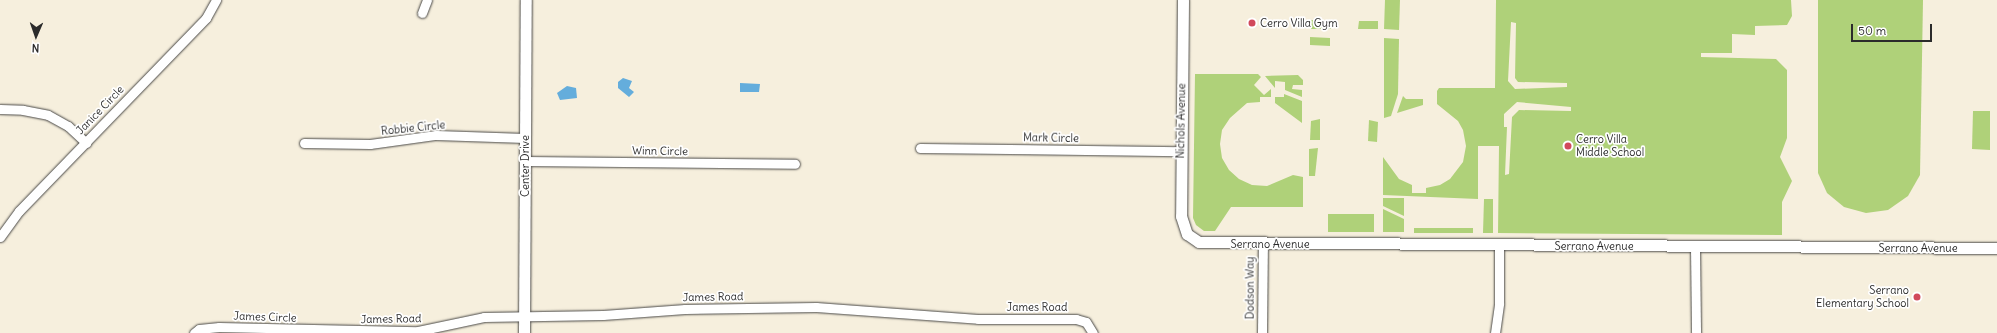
<!DOCTYPE html>
<style>
body{margin:0}
#map{position:relative;width:1997px;height:333px;overflow:hidden;background:#f6efdd;font-family:Delius,sans-serif}
div>[style]{position:absolute}
[style*='--x']{left:calc(var(--x)*1px);top:calc(var(--y)*1px);width:calc(var(--w)*1px);rotate:calc(var(--a)*1deg)}
.green>*{inset:0;background:#afd179}
.water>*{inset:0;background:#64addc}
.roads{filter:drop-shadow(0 0 1px #494846) drop-shadow(0 0 1px #494846)}
.minor>*{height:9px;margin:-4.5px;padding:0 4.5px;transform-origin:4.5px;border-radius:4.5px;background:#fff}
.tertiary>*{height:11px;margin:-5.5px;padding:0 5.5px;transform-origin:5.5px;border-radius:5.5px;background:#fff}
.dots>*{width:11px;height:11px;translate:-50% -50%;box-sizing:border-box;border:2px solid #fff;border-radius:50%}
span{translate:-50% -50%;white-space:nowrap;text-align:center;line-height:1.15;-webkit-text-stroke:3.5px #fff;paint-order:stroke}
.poi-label{font-size:11px;color:#2b2b2b}
.left{translate:0 -50%;text-align:left}
.right{translate:-100% -50%;text-align:right}
.street-label{font-size:11px;color:#2b2b2b}
.north{position:absolute;left:16px;top:16px;width:40px;height:40px;-webkit-text-stroke:3px #fff;paint-order:stroke;rotate:182deg;font-size:11px;font-weight:700;line-height:16px;text-align:center;color:#2b2b2b}
.north::after{content:'';display:block;margin:auto;width:14px;height:18px;background:#2b2b2b;clip-path:polygon(50% 0,100% 100%,50% 72%,0 100%)}
.scale{position:absolute;left:1851px;top:24px;width:81px;height:18px;box-sizing:border-box;border:2px solid #2b2b2b;border-top:0;padding-left:5px;font-size:12px;line-height:14px;white-space:nowrap;color:#2b2b2b;-webkit-text-stroke:3px #fff;paint-order:stroke}
</style>
<div id="map">
<div class="green">
<i style="clip-path:polygon(1385px 0,1400px 0,1399px 30px,1384px 29px)"></i>
<i style="clip-path:polygon(evenodd,1496px 0,1791px 0,1792px 16px,1787px 25px,1755px 26px,1755px 35px,1732px 34px,1732px 53px,1701px 53px,1701px 57px,1776px 59px,1787px 70px,1787px 138px,1780px 157px,1792px 181px,1782px 202px,1782px 235px,1498px 233px,1499px 146px,1478px 146px,1478px 199px,1383px 195px,1383px 157px,1399px 179px,1412px 185px,1412px 193px,1426px 193px,1426px 188px,1440px 185px,1450px 179px,1463px 162px,1466px 146px,1463px 130px,1458px 121px,1437px 104px,1437px 91px,1439px 88px,1495px 88px,1496px 0,1511px 22px,1516px 23px,1515px 78px,1518px 82px,1567px 83px,1567px 87px,1515px 89px,1508px 81px,1511px 22px,1496px 0,1517px 102px,1571px 107px,1571px 111px,1519px 110px,1512px 117px,1509px 174px,1505px 175px,1507px 127px,1504px 127px,1504px 114px,1517px 102px)"></i>
<i style="clip-path:polygon(1818px 0,1923px 0,1920px 175px,1908px 196px,1888px 210px,1866px 213px,1844px 207px,1827px 193px,1818px 173px)"></i>
<i style="clip-path:polygon(1311px 20px,1331px 20px,1331px 29px,1311px 29px)"></i>
<i style="clip-path:polygon(1359px 21px,1378px 21px,1378px 29px,1358px 29px)"></i>
<i style="clip-path:polygon(1310px 37px,1330px 38px,1330px 46px,1310px 45px)"></i>
<i style="clip-path:polygon(1384px 38px,1399px 39px,1398px 94px,1391px 116px,1384px 118px)"></i>
<i style="clip-path:polygon(1195px 74px,1258px 74px,1261px 77px,1254px 85px,1264px 95px,1271px 89px,1271px 97px,1260px 97px,1260px 102px,1247px 103px,1230px 118px,1222px 130px,1220px 144px,1222px 158px,1229px 170px,1239px 179px,1252px 185px,1267px 186px,1293px 175px,1303px 177px,1303px 207px,1231px 207px,1215px 231px,1204px 231px,1196px 225px,1193px 218px)"></i>
<i style="clip-path:polygon(1298px 75px,1303px 80px,1303px 85px,1293px 85px,1292px 89px,1302px 90px,1302px 97px,1285px 90px,1285px 82px,1275px 81px,1275px 88px,1265px 76px)"></i>
<i style="clip-path:polygon(1284px 94px,1302px 101px,1302px 123px,1275px 103px,1275px 97px,1284px 97px)"></i>
<i style="clip-path:polygon(1403px 96px,1406px 99px,1423px 99px,1423px 105px,1397px 113px)"></i>
<i style="clip-path:polygon(1973px 111px,1990px 111px,1990px 150px,1972px 149px)"></i>
<i style="clip-path:polygon(1320px 119px,1320px 140px,1310px 140px,1311px 121px)"></i>
<i style="clip-path:polygon(1369px 120px,1378px 122px,1377px 142px,1368px 141px)"></i>
<i style="clip-path:polygon(1318px 148px,1315px 176px,1309px 176px,1309px 149px)"></i>
<i style="clip-path:polygon(1383px 198px,1404px 198px,1404px 216px,1383px 206px)"></i>
<i style="clip-path:polygon(1484px 199px,1493px 199px,1493px 233px,1483px 233px)"></i>
<i style="clip-path:polygon(1383px 209px,1404px 219px,1404px 232px,1383px 232px)"></i>
<i style="clip-path:polygon(1328px 214px,1374px 214px,1374px 232px,1328px 232px)"></i>
<i style="clip-path:polygon(1414px 228px,1473px 228px,1473px 233px,1414px 233px)"></i>
</div>
<div class="water">
<i style="clip-path:polygon(623px 78px,632px 81px,629px 88px,634px 92px,629px 97px,618px 88px,618px 82px)"></i>
<i style="clip-path:polygon(740px 83px,760px 84px,759px 92px,740px 92px)"></i>
<i style="clip-path:polygon(567px 86px,576px 88px,577px 98px,560px 100px,557px 93px)"></i>
</div>
<div class="roads">
<div class="minor">
<i style="--x:422;--y:13;--w:14;--a:-69"></i>
<i style="--x:0;--y:109;--w:23;--a:2"></i>
<i style="--x:23;--y:110;--w:25;--a:11"></i>
<i style="--x:48;--y:115;--w:23;--a:29"></i>
<i style="--x:68;--y:126;--w:25;--a:43"></i>
<i style="--x:304;--y:143;--w:66;--a:0.9"></i>
<i style="--x:370;--y:144;--w:67;--a:-7.8"></i>
<i style="--x:436;--y:135;--w:89;--a:1.9"></i>
<i style="--x:920;--y:148;--w:261;--a:0.7"></i>
<i style="--x:525;--y:161;--w:270;--a:0.6"></i>
<i style="--x:0;--y:237;--w:32;--a:-54"></i>
<i style="--x:19;--y:211;--w:269;--a:-45.9"></i>
<i style="--x:206;--y:18;--w:21;--a:-61"></i>
<i style="--x:1695;--y:247;--w:86;--a:89.3"></i>
<i style="--x:194;--y:333;--w:6;--a:-39"></i>
<i style="--x:199;--y:329;--w:20;--a:-6"></i>
<i style="--x:219;--y:327;--w:199;--a:1.2"></i>
<i style="--x:418;--y:331;--w:67;--a:-12"></i>
<i style="--x:484;--y:317;--w:119;--a:-1"></i>
<i style="--x:603;--y:315;--w:82;--a:-4.2"></i>
<i style="--x:685;--y:309;--w:131;--a:-0.9"></i>
<i style="--x:816;--y:307;--w:162;--a:4.2"></i>
<i style="--x:978;--y:319;--w:98;--a:0"></i>
<i style="--x:1076;--y:319;--w:10;--a:17"></i>
<i style="--x:1086;--y:322;--w:13;--a:58"></i>
<i style="--x:1262;--y:333;--w:89;--a:-89.4"></i>
<i style="--x:1495;--y:333;--w:30;--a:-82"></i>
<i style="--x:1499;--y:303;--w:58;--a:-90"></i>
</div>
<div class="tertiary">
<i style="--x:1183;--y:0;--w:216;--a:90.5"></i>
<i style="--x:1181;--y:216;--w:19;--a:72"></i>
<i style="--x:1187;--y:234;--w:14;--a:34"></i>
<i style="--x:1199;--y:242;--w:798;--a:0.43"></i>
<i style="--x:524;--y:333;--w:333;--a:-89.7"></i>
</div>
</div>
<div class="dots">
<i style="left:1252px;top:23px;background:#d1495b"></i>
<i style="left:1568px;top:146px;background:#d1495b"></i>
<i style="left:1917px;top:297px;background:#d1495b"></i>
</div>
<div class="poi-label">
<span class="left" style="left:1260px;top:23px">Cerro Villa Gym</span>
<span class="left" style="left:1576px;top:146px">Cerro Villa<br>Middle School</span>
<span class="right" style="left:1909px;top:297px">Serrano<br>Elementary School</span>
</div>
<div class="street-label">
<span style="left:100px;top:110px;rotate:-46deg">Janice Circle</span>
<span style="left:1181px;top:121px;rotate:-89deg">Nichols Avenue</span>
<span style="left:413px;top:128px;rotate:-6deg">Robbie Circle</span>
<span style="left:1051px;top:138px;rotate:1deg">Mark Circle</span>
<span style="left:660px;top:151px;rotate:1deg">Winn Circle</span>
<span style="left:525px;top:166px;rotate:-90deg">Center Drive</span>
<span style="left:1270px;top:244px">Serrano Avenue</span>
<span style="left:1594px;top:246px">Serrano Avenue</span>
<span style="left:1918px;top:248px">Serrano Avenue</span>
<span style="left:1250px;top:288px;rotate:-90deg">Dodson Way</span>
<span style="left:713px;top:297px;rotate:-1deg">James Road</span>
<span style="left:1037px;top:307px">James Road</span>
<span style="left:265px;top:317px;rotate:2deg">James Circle</span>
<span style="left:391px;top:319px;rotate:-1deg">James Road</span>
</div>
<div class="north">N</div>
<div class="scale">50 m</div>
</div>
